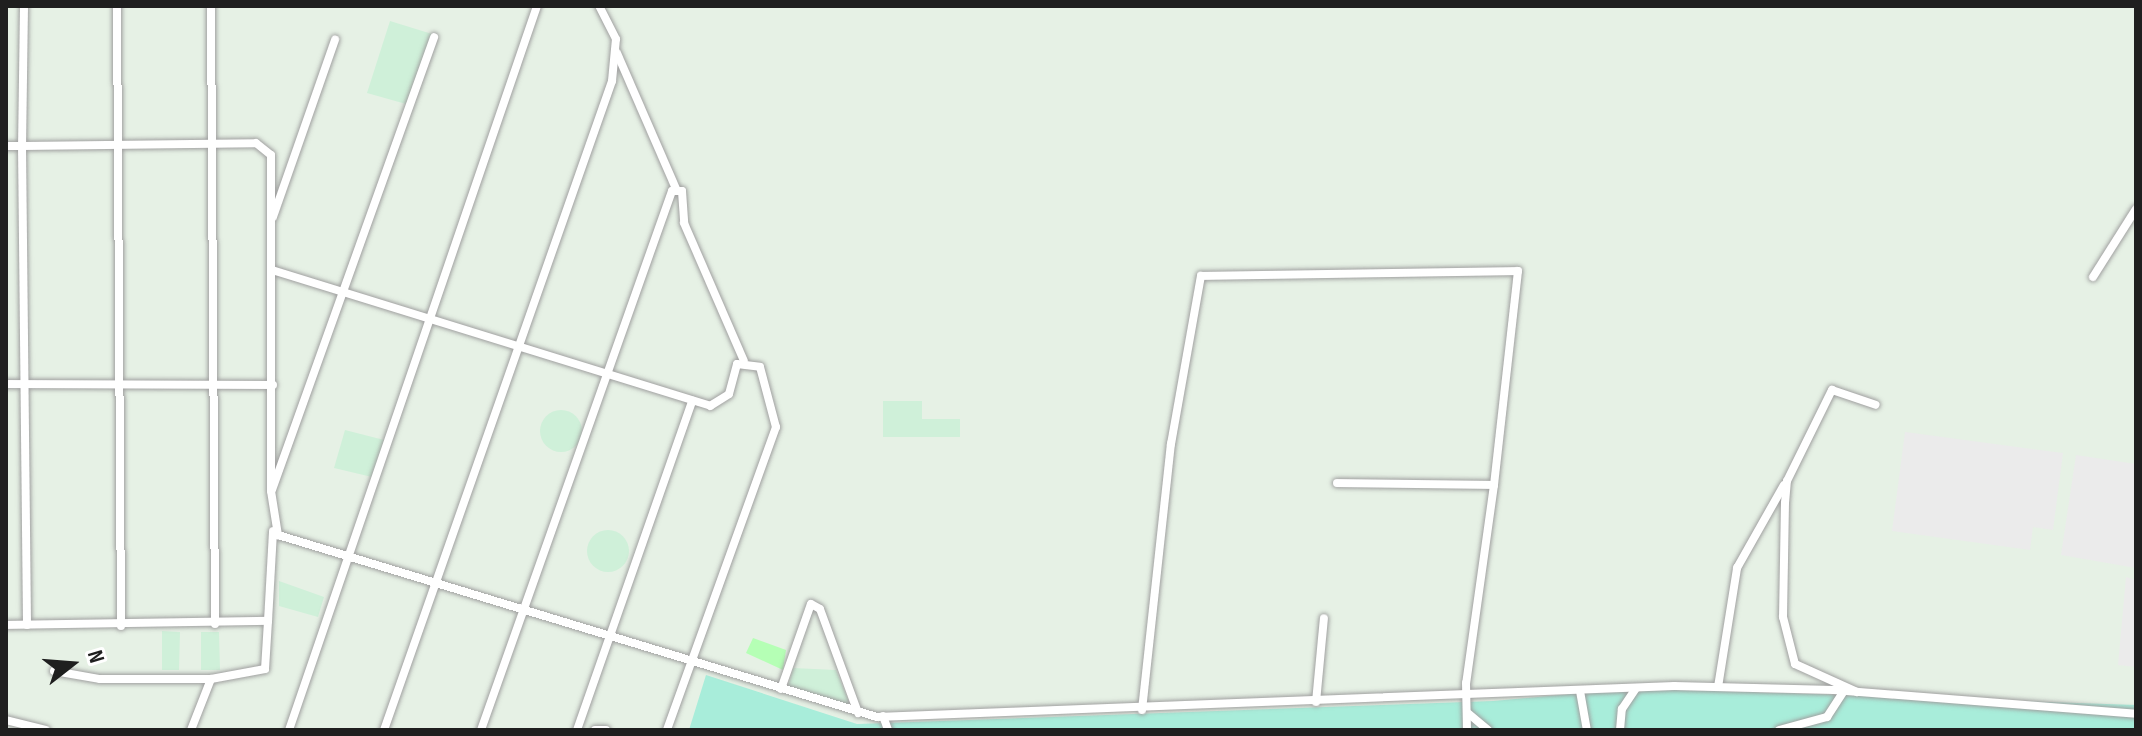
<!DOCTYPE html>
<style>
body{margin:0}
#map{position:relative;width:2142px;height:736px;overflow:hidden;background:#e6f1e5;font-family:"Sofia Sans Condensed",sans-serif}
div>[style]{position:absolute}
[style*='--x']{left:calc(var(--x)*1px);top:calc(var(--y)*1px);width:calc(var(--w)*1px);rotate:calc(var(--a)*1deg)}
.farmland>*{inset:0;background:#cff0d9}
.round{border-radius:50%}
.grass>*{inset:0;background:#a8edda}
.sand>*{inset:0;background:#b5ffb5}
.parking>*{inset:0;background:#ebebeb}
.roads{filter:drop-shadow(0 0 2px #a0a0a0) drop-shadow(0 0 2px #a0a0a0)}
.street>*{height:8px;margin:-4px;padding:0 4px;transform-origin:4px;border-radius:4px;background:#fff}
span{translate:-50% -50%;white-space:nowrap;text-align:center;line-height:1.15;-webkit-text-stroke:7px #fff;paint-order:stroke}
.frame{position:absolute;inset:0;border:8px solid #1f1f1f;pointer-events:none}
.north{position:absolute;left:32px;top:624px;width:80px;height:80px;-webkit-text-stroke:6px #fff;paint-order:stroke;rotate:73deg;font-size:22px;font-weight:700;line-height:32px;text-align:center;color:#1f1f1f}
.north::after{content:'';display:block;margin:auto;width:28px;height:36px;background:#1f1f1f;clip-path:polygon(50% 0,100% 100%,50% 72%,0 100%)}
</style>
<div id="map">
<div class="farmland">
<i style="clip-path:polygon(390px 21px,432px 34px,406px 104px,367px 93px)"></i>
<i style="clip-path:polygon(883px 401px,922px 401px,922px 419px,960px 419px,960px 437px,883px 437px)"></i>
<i class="round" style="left:540px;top:410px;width:42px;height:42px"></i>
<i style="clip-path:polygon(345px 430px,384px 440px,372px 477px,334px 468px)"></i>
<i class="round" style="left:587px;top:530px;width:42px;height:42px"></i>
<i style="clip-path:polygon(279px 581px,324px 597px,318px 617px,279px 606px)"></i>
<i style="clip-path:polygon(162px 631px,180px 632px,179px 670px,162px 670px)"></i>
<i style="clip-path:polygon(201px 632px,219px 632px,220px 670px,201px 670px)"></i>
<i style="clip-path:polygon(793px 668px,836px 670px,851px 707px,788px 688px)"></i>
</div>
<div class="grass">
<i style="clip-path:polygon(706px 675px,857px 724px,1493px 701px,1636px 688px,2136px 705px,2136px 730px,689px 730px)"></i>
</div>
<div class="sand">
<i style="clip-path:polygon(753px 638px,786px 650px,783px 670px,746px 653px)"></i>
</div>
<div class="parking">
<i style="clip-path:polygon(1905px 432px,2063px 453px,2053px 530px,2033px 527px,2030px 550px,1892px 531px)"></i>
<i style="clip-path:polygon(2076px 455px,2136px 464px,2136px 568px,2061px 555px)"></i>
<i style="clip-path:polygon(2126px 577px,2136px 580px,2136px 667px,2118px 665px)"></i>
</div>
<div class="roads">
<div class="street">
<i style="--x:24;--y:6;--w:140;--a:90.8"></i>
<i style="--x:22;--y:146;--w:234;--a:-0.7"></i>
<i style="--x:256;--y:143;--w:19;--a:39"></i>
<i style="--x:271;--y:155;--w:336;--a:90"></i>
<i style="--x:271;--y:491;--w:45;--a:81"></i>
<i style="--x:278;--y:535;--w:626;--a:16.9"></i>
<i style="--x:877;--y:717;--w:798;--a:-2.23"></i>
<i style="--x:1674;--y:686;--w:160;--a:1.4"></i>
<i style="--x:1834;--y:690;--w:303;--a:4.5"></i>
<i style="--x:117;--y:6;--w:620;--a:89.63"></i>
<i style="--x:211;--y:6;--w:618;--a:89.63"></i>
<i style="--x:617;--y:53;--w:148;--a:66.5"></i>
<i style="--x:6;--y:146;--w:16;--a:0"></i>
<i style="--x:22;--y:146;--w:479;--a:89.4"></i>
<i style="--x:273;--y:217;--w:188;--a:-70.7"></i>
<i style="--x:272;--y:270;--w:459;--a:17.2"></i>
<i style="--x:710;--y:406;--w:22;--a:-32"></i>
<i style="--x:729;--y:394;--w:31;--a:-75"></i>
<i style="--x:737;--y:364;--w:23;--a:7"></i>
<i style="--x:760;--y:367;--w:62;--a:75.1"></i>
<i style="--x:776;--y:427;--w:322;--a:109.8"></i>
<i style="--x:2093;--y:277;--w:80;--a:-57.7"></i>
<i style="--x:6;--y:384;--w:267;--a:0.2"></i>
<i style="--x:1337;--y:483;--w:157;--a:0.7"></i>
<i style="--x:1494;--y:485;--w:200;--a:98"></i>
<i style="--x:1466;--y:683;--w:47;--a:88.8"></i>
<i style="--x:272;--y:490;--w:481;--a:-70.3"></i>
<i style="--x:6;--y:625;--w:262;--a:-0.9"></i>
<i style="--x:268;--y:621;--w:90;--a:-86.8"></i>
<i style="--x:54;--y:671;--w:47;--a:9.9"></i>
<i style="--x:100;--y:679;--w:110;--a:0"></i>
<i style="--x:1718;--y:687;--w:121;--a:-80.9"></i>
<i style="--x:1737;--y:568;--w:95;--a:-60.5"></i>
<i style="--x:781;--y:689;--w:90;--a:-70.6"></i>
<i style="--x:811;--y:604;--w:10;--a:29"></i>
<i style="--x:820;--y:609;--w:111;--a:69.9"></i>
<i style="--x:1580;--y:691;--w:40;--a:80"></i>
<i style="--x:1857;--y:692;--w:68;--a:-155.7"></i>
<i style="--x:1795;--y:664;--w:49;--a:-104.3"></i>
<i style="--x:1783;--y:617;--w:114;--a:-89"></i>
<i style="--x:1785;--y:503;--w:22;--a:-85"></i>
<i style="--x:1787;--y:481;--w:102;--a:-63.7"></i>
<i style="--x:1832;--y:390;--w:46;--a:18.8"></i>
<i style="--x:1316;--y:702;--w:84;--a:-84.6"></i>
<i style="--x:1142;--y:710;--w:268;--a:-83.8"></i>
<i style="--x:1171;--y:444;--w:171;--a:-79.9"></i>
<i style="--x:1201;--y:276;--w:317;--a:-0.9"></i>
<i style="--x:1518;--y:271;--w:215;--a:96.4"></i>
<i style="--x:1469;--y:714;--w:25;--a:40"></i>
<i style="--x:883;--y:716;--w:15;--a:70"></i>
<i style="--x:6;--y:720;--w:41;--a:14"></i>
<i style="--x:191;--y:730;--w:55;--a:-68.6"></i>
<i style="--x:211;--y:679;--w:55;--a:-10.5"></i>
<i style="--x:265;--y:669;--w:48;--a:-86.4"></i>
<i style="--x:289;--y:730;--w:765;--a:-71.09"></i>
<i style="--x:384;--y:730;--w:688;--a:-70.64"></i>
<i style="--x:612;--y:81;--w:42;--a:-84.6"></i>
<i style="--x:616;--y:39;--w:37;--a:-117"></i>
<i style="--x:481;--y:730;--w:572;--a:-70.49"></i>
<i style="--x:672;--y:191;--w:10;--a:0"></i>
<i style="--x:682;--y:191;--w:32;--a:86"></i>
<i style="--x:684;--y:223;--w:150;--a:66.5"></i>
<i style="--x:577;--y:730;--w:349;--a:-70.7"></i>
<i style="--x:595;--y:730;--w:11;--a:0"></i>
<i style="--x:1620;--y:730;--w:21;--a:-85"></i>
<i style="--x:1622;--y:709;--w:25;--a:-56"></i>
<i style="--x:1779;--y:730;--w:50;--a:-15.2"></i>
<i style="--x:1827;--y:717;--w:31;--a:-57"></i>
</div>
</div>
<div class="frame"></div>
<div class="north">N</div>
</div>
